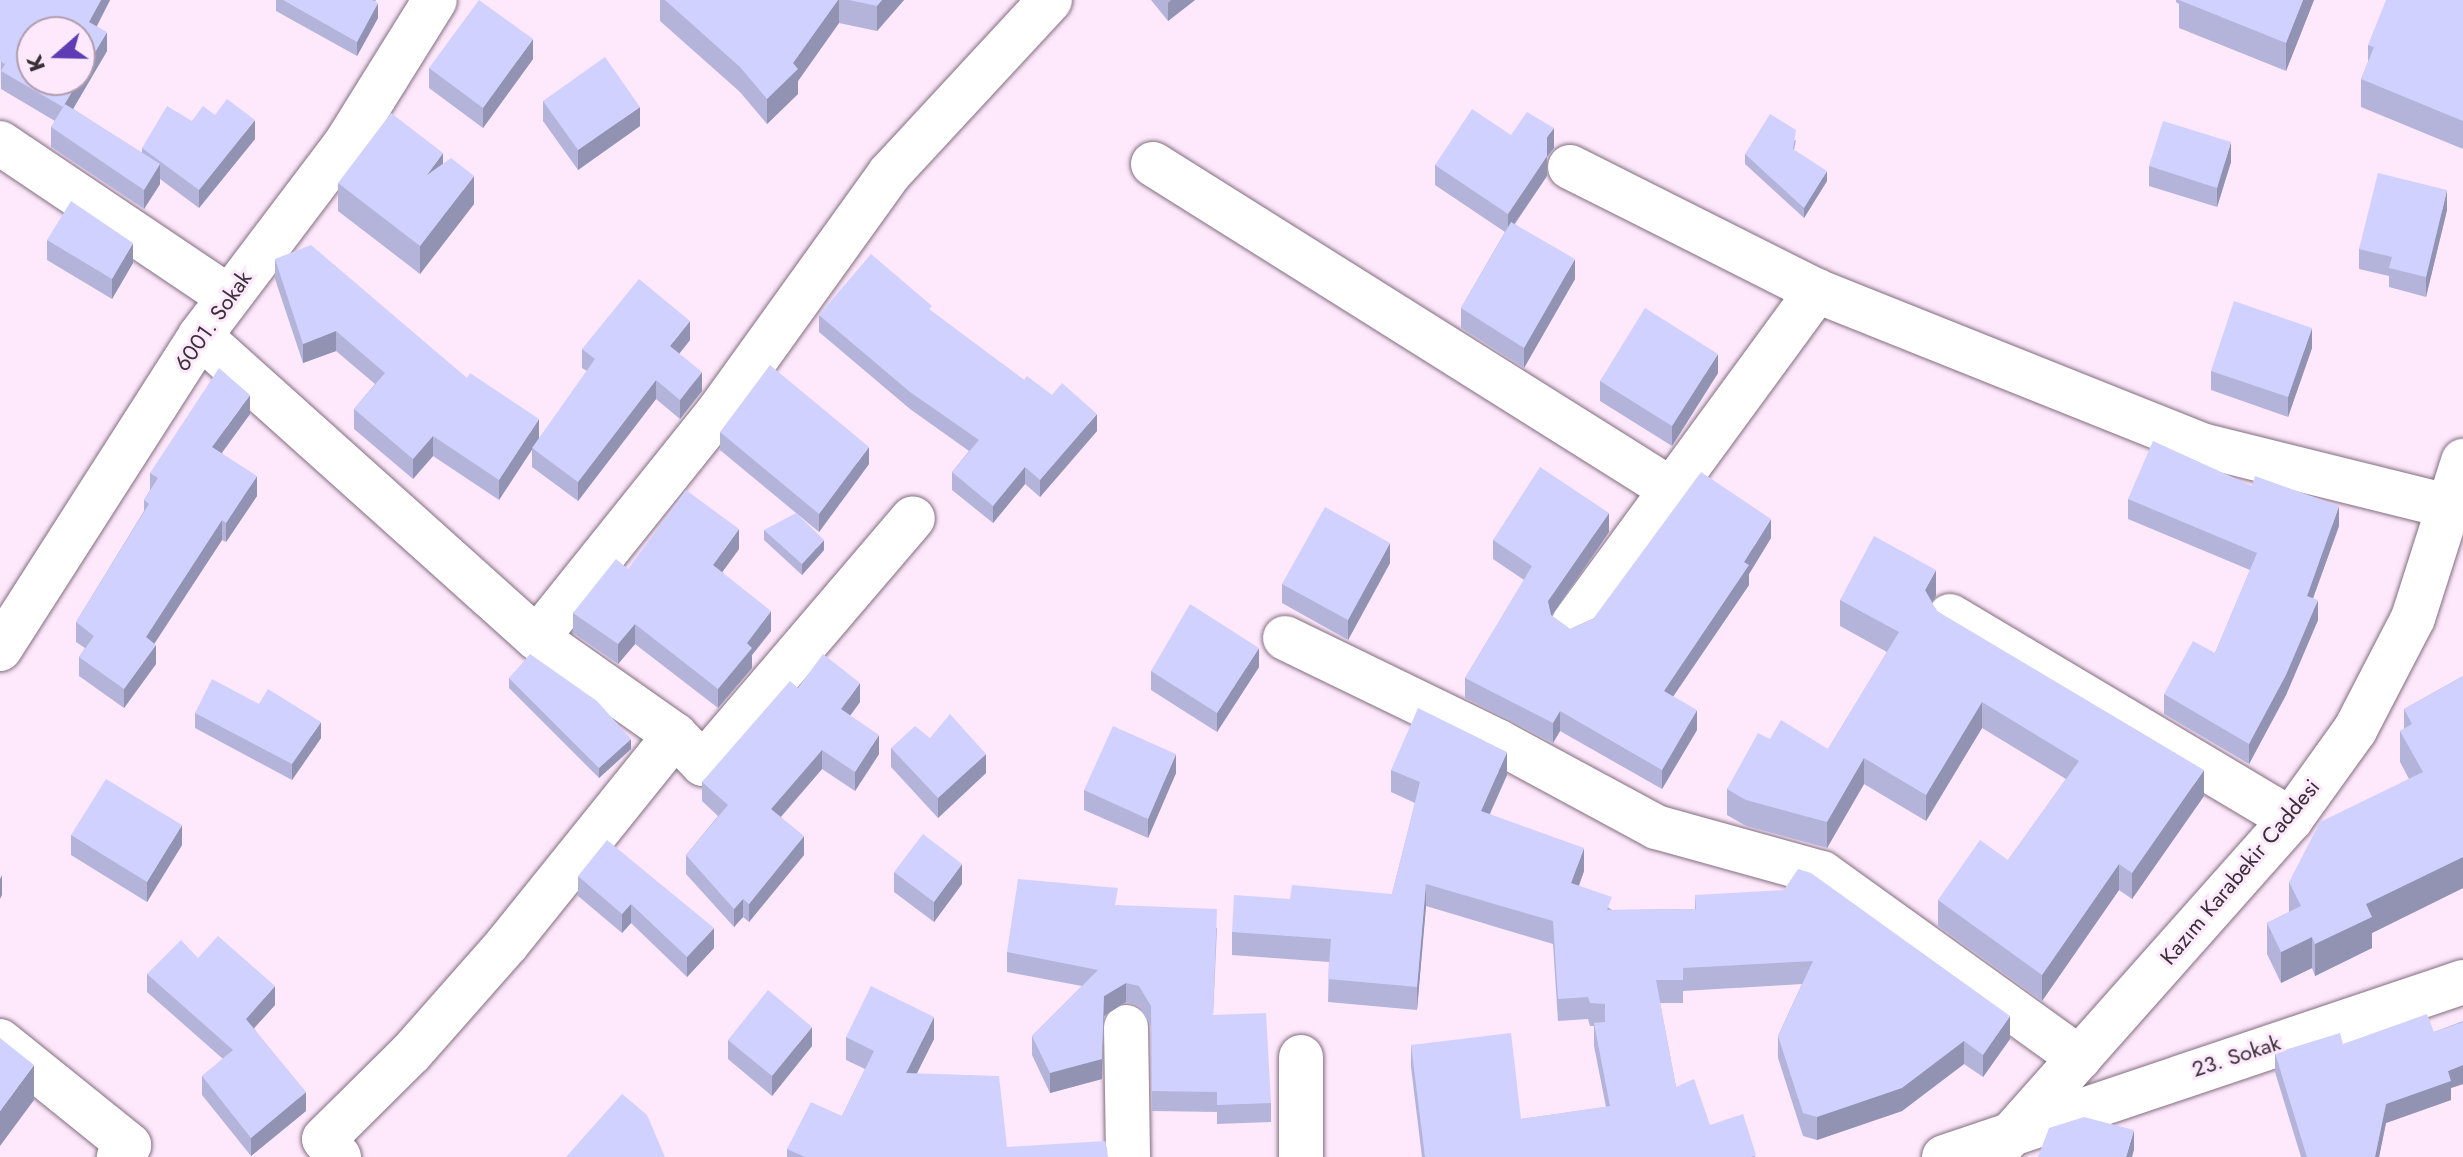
<!DOCTYPE html>
<meta charset="utf-8">
<style>
body{margin:0}
#map{position:relative;width:2463px;height:1157px;overflow:hidden;background:#fee8fc;font-family:Jost,sans-serif}
div>[style]{position:absolute}
[style*='--x']{left:calc(var(--x)*1px);top:calc(var(--y)*1px);width:calc(var(--w)*1px);rotate:calc(var(--a)*1deg)}
.roads{filter:drop-shadow(0 0 2px #816e7f) drop-shadow(0 0 2px #816e7f)}
.minor>*{height:44px;margin:-22px;padding:0 22px;transform-origin:22px;border-radius:22px;background:#fff}
.wall>*{inset:0;background:#b4b4db}
.shaded-wall>*{inset:0;background:#9292b2}
.building>*{inset:0;background:#d1d1ff}
span{translate:-50% -50%;white-space:nowrap;text-align:center;line-height:1.15;-webkit-text-stroke:6px #fee8fc;paint-order:stroke}
.street-label{font-size:22px;color:#382f37}
.north{position:absolute;left:16px;top:16px;width:80px;height:80px;box-sizing:border-box;background:#fee8fc;border:2px solid #af9ead;border-radius:50%;rotate:250deg;font-size:22px;font-weight:700;line-height:32px;text-align:center;color:#382f37}
.north::after{content:'';display:block;margin:auto;width:28px;height:36px;background:#5d3cb4;clip-path:polygon(50% 0,100% 100%,50% 72%,0 100%)}
</style>
<div id="map">
<div class="roads">
<div class="minor">
<i style="--x:0;--y:143;--w:275;--a:33.9"></i>
<i style="--x:1153;--y:164;--w:613;--a:32.13"></i>
<i style="--x:1570;--y:167;--w:276;--a:26.7"></i>
<i style="--x:1817;--y:291;--w:418;--a:21.8"></i>
<i style="--x:2205;--y:446;--w:250;--a:13.9"></i>
<i style="--x:200;--y:336;--w:453;--a:41.9"></i>
<i style="--x:537;--y:638;--w:169;--a:35.1"></i>
<i style="--x:675;--y:735;--w:40;--a:46"></i>
<i style="--x:703;--y:764;--w:323;--a:-49.5"></i>
<i style="--x:1950;--y:616;--w:397;--a:30.8"></i>
<i style="--x:1573;--y:624;--w:413;--a:-53.8"></i>
<i style="--x:537;--y:638;--w:295;--a:-51.3"></i>
<i style="--x:721;--y:408;--w:288;--a:-54.3"></i>
<i style="--x:889;--y:174;--w:237;--a:-47.2"></i>
<i style="--x:1285;--y:638;--w:238;--a:25.9"></i>
<i style="--x:1499;--y:742;--w:179;--a:28.4"></i>
<i style="--x:1656;--y:827;--w:172;--a:15.5"></i>
<i style="--x:1822;--y:873;--w:317;--a:35.7"></i>
<i style="--x:0;--y:649;--w:371;--a:-57.4"></i>
<i style="--x:200;--y:336;--w:242;--a:-52.9"></i>
<i style="--x:346;--y:143;--w:168;--a:-58.1"></i>
<i style="--x:1126;--y:1027;--w:130;--a:89.1"></i>
<i style="--x:0;--y:1041;--w:166;--a:38.9"></i>
<i style="--x:129;--y:1145;--w:16;--a:130"></i>
<i style="--x:1301;--y:1057;--w:100;--a:90"></i>
<i style="--x:339;--y:1157;--w:23;--a:-130"></i>
<i style="--x:324;--y:1139;--w:122;--a:-44.7"></i>
<i style="--x:411;--y:1053;--w:145;--a:-48.6"></i>
<i style="--x:507;--y:944;--w:268;--a:-51.2"></i>
<i style="--x:1944;--y:1157;--w:548;--a:-18.63"></i>
<i style="--x:1991;--y:1157;--w:452;--a:-48.4"></i>
<i style="--x:2291;--y:819;--w:110;--a:-54.3"></i>
<i style="--x:2355;--y:730;--w:126;--a:-62.6"></i>
<i style="--x:2413;--y:618;--w:165;--a:-72.3"></i>
</div>
</div>
<div class="wall">
<i style="clip-path:polygon(0 0,110px 0,97px 26px,107px 51px,73px 109px,142px 153px,142px 148px,192px 121px,215px 115px,255px 139px,199px 208px,160px 179px,160px 184px,144px 209px,51px 147px,51px 127px,55px 121px,1px 89px)"></i>
<i style="clip-path:polygon(276px 0,376px 0,375px 2px,378px 18px,357px 56px,276px 11px)"></i>
<i style="clip-path:polygon(660px 0,904px 0,877px 31px,839px 23px,798px 81px,798px 94px,767px 124px,740px 92px,660px 21px)"></i>
<i style="clip-path:polygon(1151px 0,1195px 0,1168px 21px)"></i>
<i style="clip-path:polygon(2176px 0,2314px 0,2286px 71px,2179px 28px,2179px 4px,2176px 2px)"></i>
<i style="clip-path:polygon(2463px 0,2463px 149px,2361px 107px,2361px 79px,2368px 62px,2368px 45px)"></i>
<i style="clip-path:polygon(533px 59px,483px 128px,429px 88px,429px 68px)"></i>
<i style="clip-path:polygon(543px 101px,640px 126px,578px 170px,543px 121px)"></i>
<i style="clip-path:polygon(1511px 135px,1554px 148px,1547px 157px,1547px 176px,1515px 224px,1575px 279px,1524px 368px,1461px 328px,1461px 308px,1505px 232px,1435px 185px,1435px 165px)"></i>
<i style="clip-path:polygon(1796px 140px,1794px 150px,1827px 181px,1804px 218px,1745px 164px,1745px 154px)"></i>
<i style="clip-path:polygon(2231px 162px,2217px 207px,2149px 186px,2149px 166px)"></i>
<i style="clip-path:polygon(443px 164px,474px 204px,420px 274px,338px 211px,338px 183px)"></i>
<i style="clip-path:polygon(2447px 210px,2426px 297px,2389px 287px,2389px 276px,2359px 269px,2359px 249px)"></i>
<i style="clip-path:polygon(47px 240px,133px 263px,112px 299px,47px 260px)"></i>
<i style="clip-path:polygon(275px 259px,539px 439px,587px 371px,582px 368px,582px 349px,690px 340px,679px 354px,702px 391px,680px 419px,656px 399px,578px 501px,532px 467px,532px 449px,499px 500px,433px 456px,413px 479px,354px 429px,354px 409px,375px 384px,336px 351px,303px 363px,275px 279px)"></i>
<i style="clip-path:polygon(932px 312px,1024px 380px,1097px 431px,1040px 497px,1025px 484px,993px 523px,952px 490px,952px 472px,969px 451px,910px 409px,819px 332px,819px 315px)"></i>
<i style="clip-path:polygon(2312px 348px,2288px 417px,2211px 390px,2211px 371px)"></i>
<i style="clip-path:polygon(1718px 373px,1672px 446px,1600px 401px,1600px 381px)"></i>
<i style="clip-path:polygon(250px 414px,222px 453px,257px 496px,226px 542px,222px 540px,155px 643px,156px 664px,124px 708px,79px 676px,79px 657px,85px 648px,76px 642px,76px 622px,144px 511px,144px 500px,150px 490px,150px 473px)"></i>
<i style="clip-path:polygon(720px 432px,869px 464px,819px 532px,720px 450px)"></i>
<i style="clip-path:polygon(2128px 499px,2339px 526px,2313px 598px,2318px 620px,2286px 695px,2249px 764px,2164px 714px,2164px 694px,2215px 653px,2250px 570px,2128px 519px)"></i>
<i style="clip-path:polygon(764px 530px,824px 550px,802px 575px,764px 540px)"></i>
<i style="clip-path:polygon(1609px 532px,1552px 616px,1570px 629px,1771px 538px,1749px 574px,1749px 585px,1673px 696px,1697px 730px,1662px 789px,1560px 731px,1553px 743px,1465px 698px,1465px 678px,1524px 580px,1493px 559px,1493px 540px)"></i>
<i style="clip-path:polygon(739px 549px,722px 572px,771px 631px,752px 655px,752px 668px,718px 708px,635px 644px,618px 664px,573px 633px,573px 613px,628px 569px)"></i>
<i style="clip-path:polygon(1390px 563px,1348px 640px,1282px 603px,1282px 584px)"></i>
<i style="clip-path:polygon(1936px 596px,1932px 603px,1937px 611px,2204px 796px,2132px 899px,2119px 890px,2042px 1001px,1938px 926px,1938px 900px,2008px 860px,2066px 779px,1982px 728px,1926px 821px,1864px 784px,1827px 848px,1746px 826px,1727px 815px,1727px 789px,1770px 739px,1828px 749px,1887px 652px,1840px 626px,1840px 600px)"></i>
<i style="clip-path:polygon(1259px 667px,1217px 732px,1151px 690px,1151px 671px)"></i>
<i style="clip-path:polygon(2463px 676px,2463px 888px,2372px 933px,2372px 948px,2315px 976px,2312px 968px,2281px 983px,2267px 954px,2267px 923px,2289px 912px,2289px 882px,2409px 779px,2400px 762px,2400px 731px,2404px 729px,2404px 709px)"></i>
<i style="clip-path:polygon(509px 678px,631px 749px,599px 778px,509px 688px)"></i>
<i style="clip-path:polygon(798px 688px,860px 702px,850px 716px,879px 754px,855px 791px,822px 769px,781px 817px,804px 855px,749px 922px,743px 917px,734px 927px,686px 874px,686px 855px,718px 816px,702px 801px,702px 782px)"></i>
<i style="clip-path:polygon(195px 713px,321px 738px,292px 780px,195px 728px)"></i>
<i style="clip-path:polygon(930px 738px,986px 773px,938px 818px,891px 767px,891px 748px)"></i>
<i style="clip-path:polygon(1391px 770px,1507px 775px,1490px 814px,1584px 871px,1579px 886px,1612px 910px,1695px 909px,1695px 895px,2010px 1039px,1983px 1077px,1964px 1064px,1902px 1111px,1817px 1140px,1803px 1136px,1778px 1058px,1778px 1036px,1802px 984px,1683px 991px,1683px 1003px,1660px 1003px,1676px 1087px,1710px 1125px,1756px 1157px,1422px 1157px,1411px 1067px,1411px 1045px,1521px 1119px,1606px 1107px,1594px 1046px,1594px 1026px,1590px 1026px,1588px 1019px,1558px 1021px,1553px 944px,1426px 906px,1417px 1010px,1328px 1002px,1329px 962px,1232px 955px,1232px 932px,1392px 894px,1415px 803px,1391px 792px)"></i>
<i style="clip-path:polygon(1176px 773px,1148px 838px,1084px 810px,1084px 790px)"></i>
<i style="clip-path:polygon(71px 835px,182px 845px,147px 902px,71px 855px)"></i>
<i style="clip-path:polygon(894px 872px,962px 884px,934px 922px,894px 892px)"></i>
<i style="clip-path:polygon(578px 876px,714px 948px,687px 977px,631px 923px,622px 933px,578px 896px)"></i>
<i style="clip-path:polygon(1118px 905px,1217px 928px,1213px 1015px,1271px 1103px,1271px 1122px,1217px 1124px,1217px 1112px,1152px 1111px,1151px 1026px,1139px 1006px,1126px 1002px,1104px 1016px,1102px 1079px,1050px 1093px,1032px 1055px,1032px 1036px,1082px 986px,1007px 972px,1007px 952px)"></i>
<i style="clip-path:polygon(198px 958px,275px 1005px,254px 1028px,306px 1111px,251px 1156px,202px 1095px,202px 1076px,223px 1059px,147px 992px,147px 974px)"></i>
<i style="clip-path:polygon(2463px 1021px,2463px 1084px,2451px 1088px,2451px 1100px,2386px 1123px,2379px 1157px,2301px 1157px,2275px 1072px,2275px 1053px,2434px 1032px)"></i>
<i style="clip-path:polygon(846px 1037px,934px 1039px,917px 1073px,1007px 1147px,1108px 1157px,787px 1157px,787px 1149px,842px 1116px,865px 1069px,846px 1060px)"></i>
<i style="clip-path:polygon(728px 1040px,812px 1046px,772px 1096px,728px 1059px)"></i>
</div>
<div class="shaded-wall">
<i style="clip-path:polygon(101px 0,110px 0,89px 41px,89px 22px)"></i>
<i style="clip-path:polygon(838px 0,839px 0,839px 23px,798px 81px,798px 94px,767px 124px,767px 99px)"></i>
<i style="clip-path:polygon(882px 0,904px 0,877px 31px,877px 6px)"></i>
<i style="clip-path:polygon(1171px 0,1195px 0,1168px 21px,1168px 3px)"></i>
<i style="clip-path:polygon(2303px 0,2314px 0,2286px 71px,2286px 43px)"></i>
<i style="clip-path:polygon(378px 3px,378px 18px,357px 56px,357px 42px)"></i>
<i style="clip-path:polygon(107px 32px,107px 51px,63px 126px,63px 107px)"></i>
<i style="clip-path:polygon(533px 39px,533px 59px,483px 128px,483px 108px)"></i>
<i style="clip-path:polygon(640px 107px,640px 126px,578px 170px,578px 150px)"></i>
<i style="clip-path:polygon(255px 120px,255px 139px,199px 208px,199px 190px)"></i>
<i style="clip-path:polygon(1554px 128px,1554px 148px,1547px 157px,1547px 137px)"></i>
<i style="clip-path:polygon(2231px 142px,2231px 162px,2217px 207px,2217px 188px)"></i>
<i style="clip-path:polygon(443px 153px,443px 181px,427px 175px)"></i>
<i style="clip-path:polygon(1547px 156px,1547px 176px,1508px 233px,1508px 214px)"></i>
<i style="clip-path:polygon(160px 164px,160px 184px,144px 209px,144px 190px)"></i>
<i style="clip-path:polygon(1827px 171px,1827px 181px,1804px 218px,1804px 208px)"></i>
<i style="clip-path:polygon(474px 176px,474px 204px,420px 274px,420px 246px)"></i>
<i style="clip-path:polygon(2447px 190px,2447px 210px,2426px 297px,2426px 277px)"></i>
<i style="clip-path:polygon(133px 243px,133px 263px,112px 299px,112px 279px)"></i>
<i style="clip-path:polygon(1575px 259px,1575px 279px,1524px 368px,1524px 348px)"></i>
<i style="clip-path:polygon(690px 321px,690px 340px,670px 365px,670px 346px)"></i>
<i style="clip-path:polygon(2312px 328px,2312px 348px,2288px 417px,2288px 397px)"></i>
<i style="clip-path:polygon(336px 331px,336px 351px,303px 363px,303px 344px)"></i>
<i style="clip-path:polygon(1718px 354px,1718px 373px,1672px 446px,1672px 426px)"></i>
<i style="clip-path:polygon(702px 372px,702px 391px,680px 419px,680px 400px)"></i>
<i style="clip-path:polygon(656px 380px,656px 399px,578px 501px,578px 482px)"></i>
<i style="clip-path:polygon(250px 395px,250px 414px,212px 466px,212px 447px)"></i>
<i style="clip-path:polygon(1097px 414px,1097px 431px,1040px 497px,1040px 480px)"></i>
<i style="clip-path:polygon(539px 419px,539px 439px,499px 500px,499px 480px)"></i>
<i style="clip-path:polygon(433px 436px,433px 456px,413px 479px,413px 459px)"></i>
<i style="clip-path:polygon(869px 447px,869px 464px,819px 532px,819px 514px)"></i>
<i style="clip-path:polygon(1025px 467px,1025px 484px,993px 523px,993px 506px)"></i>
<i style="clip-path:polygon(257px 476px,257px 496px,226px 542px,226px 523px)"></i>
<i style="clip-path:polygon(2339px 506px,2339px 526px,2307px 615px,2307px 596px)"></i>
<i style="clip-path:polygon(1609px 513px,1609px 532px,1548px 621px,1548px 601px)"></i>
<i style="clip-path:polygon(1771px 519px,1771px 538px,1749px 574px,1749px 585px,1664px 710px,1664px 691px)"></i>
<i style="clip-path:polygon(222px 520px,222px 540px,146px 656px,146px 637px)"></i>
<i style="clip-path:polygon(739px 529px,739px 549px,713px 585px,713px 565px)"></i>
<i style="clip-path:polygon(824px 540px,824px 550px,802px 575px,802px 564px)"></i>
<i style="clip-path:polygon(1390px 543px,1390px 563px,1348px 640px,1348px 620px)"></i>
<i style="clip-path:polygon(1936px 570px,1936px 596px,1925px 616px,1925px 590px)"></i>
<i style="clip-path:polygon(2318px 600px,2318px 620px,2286px 695px,2249px 764px,2249px 744px)"></i>
<i style="clip-path:polygon(771px 611px,771px 631px,752px 655px,752px 668px,718px 708px,718px 689px,747px 643px)"></i>
<i style="clip-path:polygon(635px 624px,635px 644px,618px 664px,618px 644px)"></i>
<i style="clip-path:polygon(156px 645px,156px 664px,124px 708px,124px 689px)"></i>
<i style="clip-path:polygon(1259px 648px,1259px 667px,1217px 732px,1217px 713px)"></i>
<i style="clip-path:polygon(860px 683px,860px 702px,841px 728px,841px 709px)"></i>
<i style="clip-path:polygon(1982px 702px,1982px 728px,1926px 821px,1926px 795px)"></i>
<i style="clip-path:polygon(1697px 710px,1697px 730px,1662px 789px,1662px 770px)"></i>
<i style="clip-path:polygon(1560px 711px,1560px 731px,1553px 743px,1553px 723px)"></i>
<i style="clip-path:polygon(321px 722px,321px 738px,292px 780px,292px 764px)"></i>
<i style="clip-path:polygon(879px 735px,879px 754px,855px 791px,855px 772px)"></i>
<i style="clip-path:polygon(631px 739px,631px 749px,599px 778px,599px 768px)"></i>
<i style="clip-path:polygon(822px 750px,822px 769px,771px 828px,771px 809px)"></i>
<i style="clip-path:polygon(1507px 752px,1507px 775px,1481px 833px,1481px 811px)"></i>
<i style="clip-path:polygon(986px 754px,986px 773px,938px 818px,938px 798px)"></i>
<i style="clip-path:polygon(1176px 754px,1176px 773px,1148px 838px,1148px 819px)"></i>
<i style="clip-path:polygon(1864px 758px,1864px 784px,1827px 848px,1827px 822px)"></i>
<i style="clip-path:polygon(2204px 770px,2204px 796px,2132px 899px,2132px 873px)"></i>
<i style="clip-path:polygon(182px 825px,182px 845px,147px 902px,147px 882px)"></i>
<i style="clip-path:polygon(804px 836px,804px 855px,749px 922px,749px 904px)"></i>
<i style="clip-path:polygon(1584px 848px,1584px 871px,1571px 906px,1571px 883px)"></i>
<i style="clip-path:polygon(2463px 857px,2463px 888px,2372px 933px,2372px 948px,2315px 976px,2315px 944px,2366px 904px)"></i>
<i style="clip-path:polygon(962px 864px,962px 884px,934px 922px,934px 902px)"></i>
<i style="clip-path:polygon(2119px 864px,2119px 890px,2042px 1001px,2042px 975px)"></i>
<i style="clip-path:polygon(2px 875px,2px 895px,0 899px,0 879px)"></i>
<i style="clip-path:polygon(1426px 884px,1426px 906px,1417px 1010px,1417px 987px)"></i>
<i style="clip-path:polygon(743px 899px,743px 917px,734px 927px,734px 909px)"></i>
<i style="clip-path:polygon(631px 904px,631px 923px,622px 933px,622px 914px)"></i>
<i style="clip-path:polygon(714px 928px,714px 948px,687px 977px,687px 957px)"></i>
<i style="clip-path:polygon(2312px 937px,2312px 968px,2281px 983px,2281px 952px)"></i>
<i style="clip-path:polygon(1126px 983px,1126px 1002px,1104px 1016px,1102px 1079px,1050px 1093px,1050px 1073px,1104px 996px)"></i>
<i style="clip-path:polygon(275px 986px,275px 1005px,246px 1037px,246px 1019px)"></i>
<i style="clip-path:polygon(2010px 1016px,2010px 1039px,1983px 1077px,1983px 1055px)"></i>
<i style="clip-path:polygon(934px 1017px,934px 1039px,906px 1095px,906px 1073px)"></i>
<i style="clip-path:polygon(812px 1027px,812px 1046px,772px 1096px,772px 1076px)"></i>
<i style="clip-path:polygon(1964px 1041px,1964px 1064px,1902px 1111px,1817px 1140px,1817px 1117px)"></i>
<i style="clip-path:polygon(34px 1065px,34px 1100px,0 1146px,0 1111px)"></i>
<i style="clip-path:polygon(2463px 1065px,2463px 1084px,2451px 1088px,2451px 1100px,2386px 1123px,2379px 1157px,2375px 1157px,2386px 1104px,2448px 1071px)"></i>
<i style="clip-path:polygon(306px 1092px,306px 1111px,251px 1156px,251px 1138px)"></i>
<i style="clip-path:polygon(2134px 1130px,2134px 1150px,2132px 1157px,2126px 1157px)"></i>
</div>
<div class="building">
<i style="clip-path:polygon(0 0,101px 0,89px 22px,107px 32px,80px 78px,80px 32px,32px 32px,32px 80px,79px 80px,63px 107px,1px 71px,5px 64px,0 61px)"></i>
<i style="clip-path:polygon(283px 0,372px 0,378px 3px,357px 42px)"></i>
<i style="clip-path:polygon(479px 0,533px 39px,483px 108px,429px 68px)"></i>
<i style="clip-path:polygon(665px 0,838px 0,793px 63px,798px 69px,767px 99px,740px 67px)"></i>
<i style="clip-path:polygon(849px 0,882px 0,877px 6px)"></i>
<i style="clip-path:polygon(2179px 0,2303px 0,2286px 43px)"></i>
<i style="clip-path:polygon(2386px 0,2463px 0,2463px 121px,2361px 79px,2374px 47px,2368px 45px)"></i>
<i style="clip-path:polygon(605px 57px,640px 107px,578px 150px,543px 101px)"></i>
<i style="clip-path:polygon(227px 99px,255px 120px,199px 190px,142px 148px,167px 106px,192px 121px,203px 106px,215px 115px)"></i>
<i style="clip-path:polygon(65px 104px,160px 164px,144px 190px,51px 127px)"></i>
<i style="clip-path:polygon(1472px 109px,1511px 135px,1527px 112px,1554px 128px,1547px 137px,1547px 156px,1508px 214px,1435px 165px)"></i>
<i style="clip-path:polygon(391px 113px,443px 153px,427px 175px,451px 158px,474px 176px,420px 246px,338px 183px)"></i>
<i style="clip-path:polygon(1770px 114px,1796px 130px,1793px 149px,1827px 171px,1804px 208px,1745px 154px)"></i>
<i style="clip-path:polygon(2163px 121px,2231px 142px,2217px 188px,2149px 166px)"></i>
<i style="clip-path:polygon(2378px 173px,2447px 190px,2426px 277px,2389px 268px,2392px 257px,2359px 249px)"></i>
<i style="clip-path:polygon(71px 201px,133px 243px,112px 279px,47px 240px)"></i>
<i style="clip-path:polygon(1511px 222px,1575px 259px,1524px 348px,1461px 308px)"></i>
<i style="clip-path:polygon(311px 245px,467px 378px,470px 373px,539px 419px,499px 480px,433px 436px,413px 459px,354px 409px,385px 373px,336px 331px,303px 344px,275px 259px)"></i>
<i style="clip-path:polygon(871px 254px,932px 306px,929px 309px,1024px 380px,1027px 376px,1052px 395px,1062px 383px,1097px 414px,1040px 480px,1025px 467px,993px 506px,952px 472px,979px 440px,910px 392px,819px 315px)"></i>
<i style="clip-path:polygon(639px 279px,690px 321px,670px 346px,702px 372px,680px 400px,656px 380px,578px 482px,532px 448px,595px 359px,582px 349px)"></i>
<i style="clip-path:polygon(2234px 301px,2312px 328px,2288px 397px,2211px 371px)"></i>
<i style="clip-path:polygon(1645px 308px,1718px 354px,1672px 426px,1600px 381px)"></i>
<i style="clip-path:polygon(770px 365px,869px 447px,819px 514px,720px 432px)"></i>
<i style="clip-path:polygon(219px 368px,250px 395px,212px 447px,257px 476px,226px 523px,222px 520px,146px 637px,156px 645px,124px 689px,79px 657px,94px 636px,76px 622px,149px 504px,144px 500px,158px 478px,150px 473px)"></i>
<i style="clip-path:polygon(2153px 441px,2252px 486px,2255px 476px,2339px 506px,2307px 596px,2318px 600px,2286px 675px,2249px 744px,2164px 694px,2193px 641px,2215px 653px,2257px 553px,2128px 499px)"></i>
<i style="clip-path:polygon(1540px 467px,1609px 513px,1548px 601px,1551px 615px,1570px 629px,1593px 619px,1701px 472px,1771px 519px,1744px 562px,1749px 565px,1664px 691px,1697px 710px,1662px 770px,1560px 711px,1553px 723px,1465px 678px,1532px 566px,1493px 540px)"></i>
<i style="clip-path:polygon(686px 490px,739px 529px,713px 565px,771px 611px,747px 643px,752px 648px,718px 689px,635px 624px,618px 644px,573px 613px,616px 559px,628px 569px)"></i>
<i style="clip-path:polygon(1325px 507px,1390px 543px,1348px 620px,1282px 584px)"></i>
<i style="clip-path:polygon(796px 513px,824px 540px,802px 564px,764px 530px)"></i>
<i style="clip-path:polygon(1874px 536px,1936px 570px,1925px 590px,1937px 611px,2204px 770px,2132px 873px,2119px 864px,2042px 975px,1938px 900px,1980px 840px,2008px 860px,2079px 761px,1982px 702px,1926px 795px,1864px 758px,1827px 822px,1746px 800px,1727px 789px,1758px 733px,1770px 739px,1781px 720px,1828px 749px,1899px 632px,1840px 600px)"></i>
<i style="clip-path:polygon(1190px 604px,1259px 648px,1217px 713px,1151px 671px)"></i>
<i style="clip-path:polygon(530px 654px,597px 701px,631px 739px,599px 768px,509px 678px)"></i>
<i style="clip-path:polygon(823px 654px,860px 683px,841px 709px,879px 735px,855px 772px,822px 750px,771px 809px,804px 836px,749px 904px,743px 899px,734px 909px,686px 855px,728px 805px,702px 782px,790px 681px,798px 688px)"></i>
<i style="clip-path:polygon(2463px 676px,2463px 857px,2366px 904px,2372px 917px,2315px 944px,2312px 937px,2281px 952px,2267px 923px,2301px 906px,2289px 882px,2320px 822px,2423px 772px,2400px 731px,2412px 724px,2404px 709px)"></i>
<i style="clip-path:polygon(212px 679px,259px 704px,268px 689px,321px 722px,292px 764px,195px 713px)"></i>
<i style="clip-path:polygon(1418px 708px,1507px 752px,1481px 811px,1584px 848px,1571px 883px,1612px 897px,1607px 910px,1696px 909px,1695px 895px,1784px 890px,1798px 869px,1811px 873px,2010px 1016px,1983px 1055px,1964px 1041px,1902px 1088px,1817px 1117px,1803px 1113px,1778px 1036px,1813px 961px,1683px 968px,1683px 980px,1656px 980px,1676px 1087px,1694px 1079px,1710px 1125px,1743px 1114px,1756px 1155px,1751px 1157px,1425px 1157px,1411px 1045px,1511px 1033px,1521px 1119px,1610px 1106px,1594px 1023px,1605px 1022px,1605px 1004px,1590px 1003px,1588px 997px,1558px 999px,1553px 921px,1426px 884px,1417px 987px,1328px 979px,1331px 939px,1232px 932px,1234px 895px,1290px 899px,1292px 885px,1392px 894px,1420px 782px,1391px 770px)"></i>
<i style="clip-path:polygon(950px 714px,986px 754px,938px 798px,891px 748px,915px 726px,930px 738px)"></i>
<i style="clip-path:polygon(1113px 726px,1176px 754px,1148px 819px,1084px 790px)"></i>
<i style="clip-path:polygon(106px 779px,182px 825px,147px 882px,71px 835px)"></i>
<i style="clip-path:polygon(923px 834px,962px 864px,934px 902px,894px 872px)"></i>
<i style="clip-path:polygon(607px 840px,714px 928px,687px 957px,631px 904px,622px 914px,578px 876px)"></i>
<i style="clip-path:polygon(1018px 879px,1118px 888px,1115px 905px,1217px 909px,1213px 1015px,1266px 1013px,1271px 1103px,1217px 1105px,1217px 1092px,1152px 1091px,1151px 1006px,1139px 986px,1126px 983px,1104px 996px,1102px 1059px,1050px 1073px,1032px 1036px,1098px 970px,1007px 952px)"></i>
<i style="clip-path:polygon(218px 936px,275px 986px,246px 1019px,306px 1092px,251px 1138px,202px 1076px,233px 1050px,147px 974px,181px 940px,198px 958px)"></i>
<i style="clip-path:polygon(871px 986px,934px 1017px,906px 1073px,999px 1076px,1007px 1147px,1105px 1141px,1107px 1148px,1108px 1157px,805px 1157px,787px 1149px,811px 1102px,842px 1116px,874px 1051px,846px 1037px)"></i>
<i style="clip-path:polygon(768px 990px,812px 1027px,772px 1076px,728px 1040px)"></i>
<i style="clip-path:polygon(2427px 1014px,2434px 1032px,2463px 1022px,2463px 1065px,2448px 1071px,2451px 1081px,2386px 1104px,2375px 1157px,2307px 1157px,2275px 1053px,2340px 1033px,2343px 1044px)"></i>
<i style="clip-path:polygon(0 1038px,34px 1065px,0 1111px)"></i>
<i style="clip-path:polygon(622px 1094px,647px 1115px,665px 1157px,566px 1157px)"></i>
<i style="clip-path:polygon(2084px 1117px,2134px 1130px,2126px 1157px,2038px 1157px,2049px 1128px)"></i>
</div>
<div class="street-label">
<span style="left:213px;top:321px;rotate:-55deg">6001. Sokak</span>
<span style="left:2240px;top:872px;rotate:-50deg">Kazım Karabekir Caddesi</span>
<span style="left:2236px;top:1056px;rotate:-18deg">23. Sokak</span>
</div>
<div class="north">K</div>
</div>
